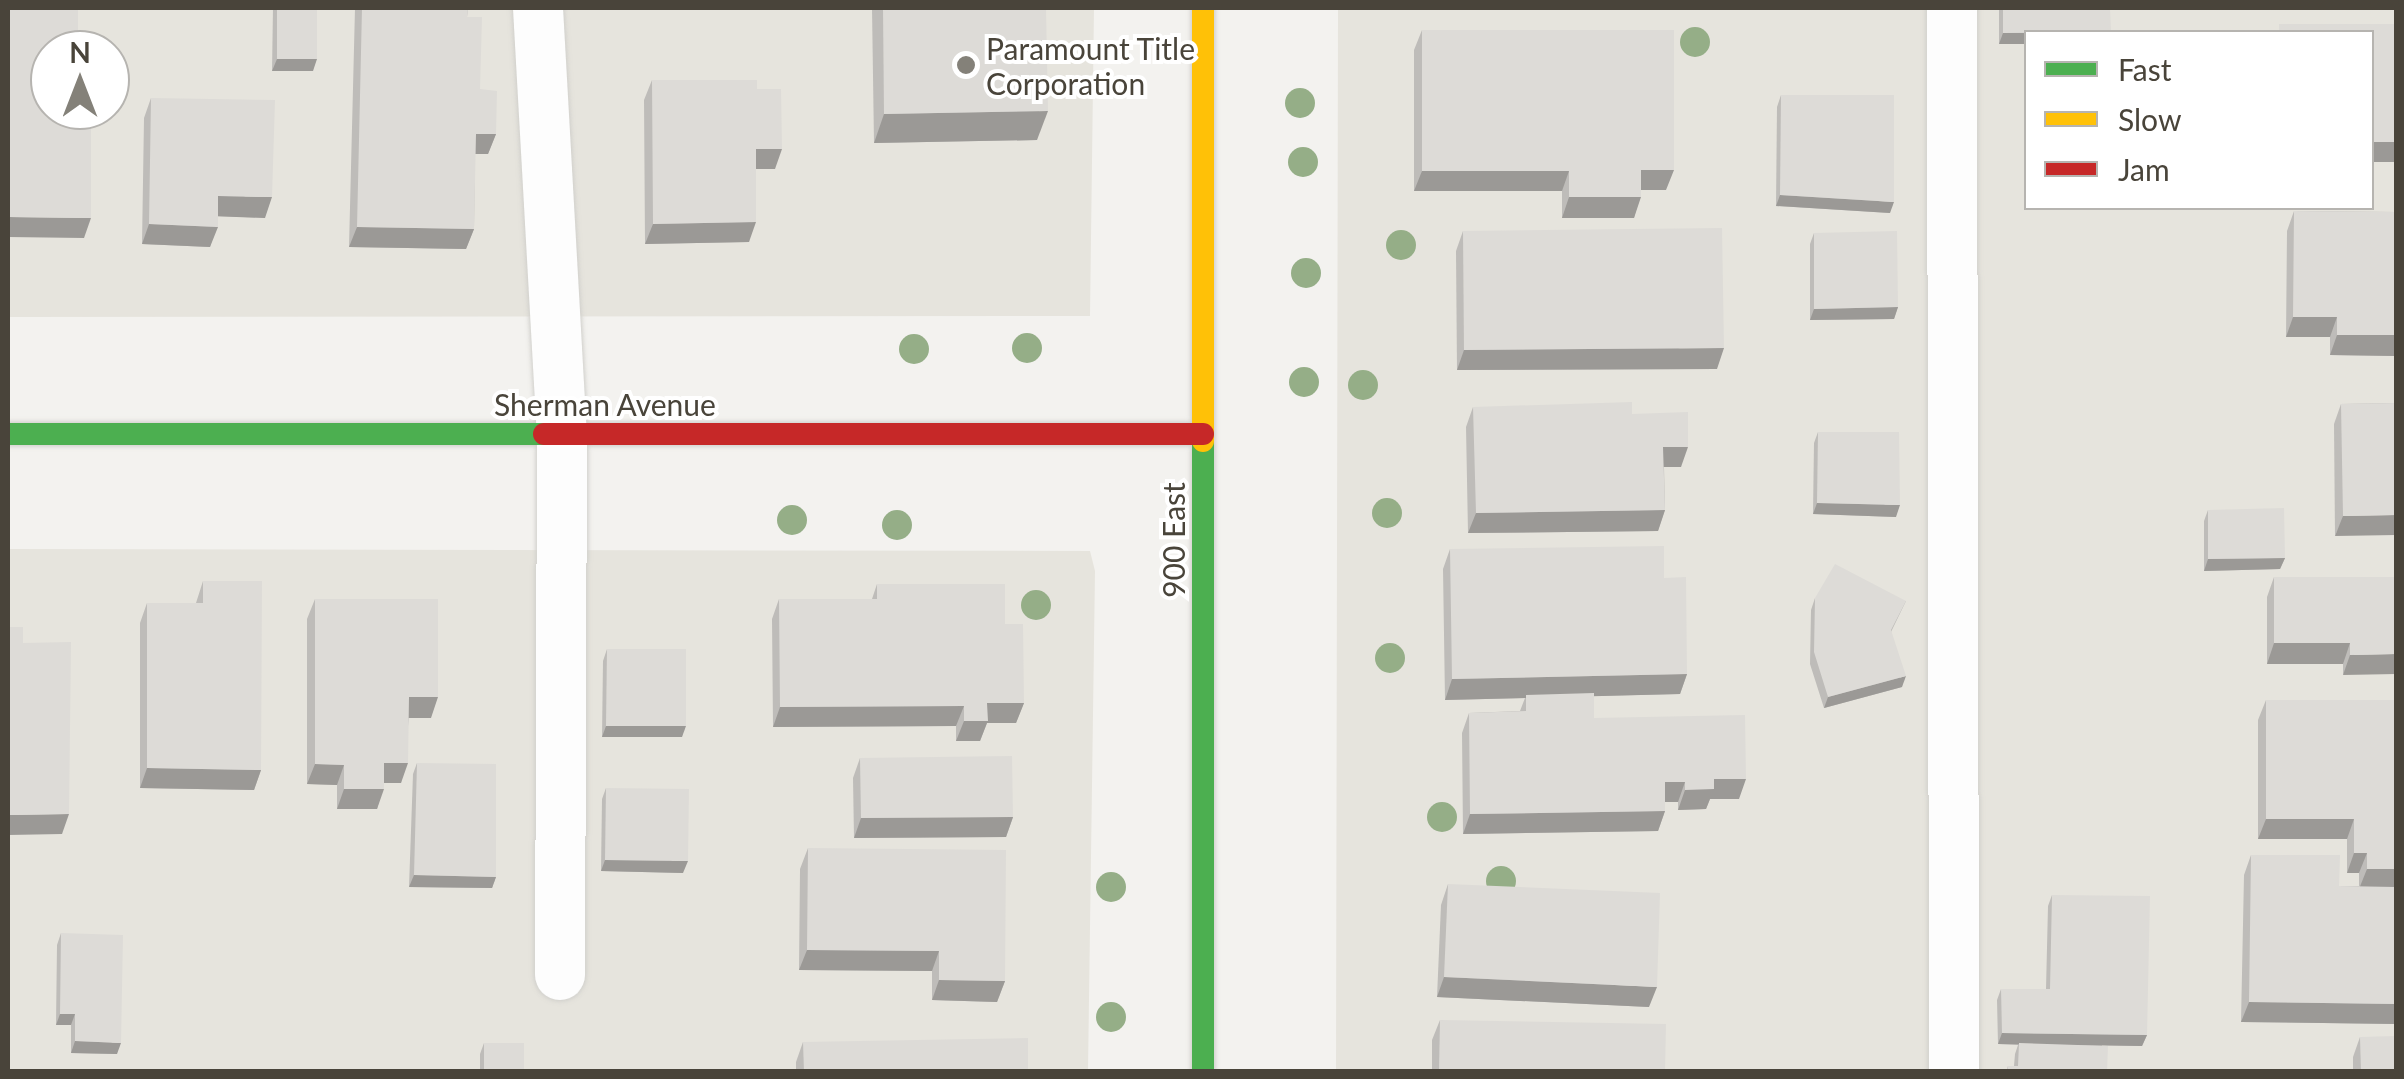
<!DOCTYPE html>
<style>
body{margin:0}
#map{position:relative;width:2404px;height:1079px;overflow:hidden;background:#f3f2ef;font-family:Lato,sans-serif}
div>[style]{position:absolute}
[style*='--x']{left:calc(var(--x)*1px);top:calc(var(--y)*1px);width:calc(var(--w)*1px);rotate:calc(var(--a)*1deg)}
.residential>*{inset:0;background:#e6e4dd}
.roads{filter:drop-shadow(0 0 2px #d1d0cc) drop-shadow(0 0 2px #d1d0cc)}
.lane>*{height:50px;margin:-25px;padding:0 25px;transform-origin:25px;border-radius:25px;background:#fdfdfd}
.fast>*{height:22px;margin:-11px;padding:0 11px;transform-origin:11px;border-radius:11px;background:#4caf50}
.slow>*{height:22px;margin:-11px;padding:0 11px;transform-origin:11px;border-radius:11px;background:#ffc107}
.jam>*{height:22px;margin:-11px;padding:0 11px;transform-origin:11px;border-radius:11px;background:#c62828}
.trees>*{width:30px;height:30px;margin:-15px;border-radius:50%;background:#95ae87}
.wall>*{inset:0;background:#bebcb9}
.shaded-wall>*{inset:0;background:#9b9996}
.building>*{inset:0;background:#dddbd7}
.dots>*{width:28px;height:28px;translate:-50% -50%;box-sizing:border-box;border:5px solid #fff;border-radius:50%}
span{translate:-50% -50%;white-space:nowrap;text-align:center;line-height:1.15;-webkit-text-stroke:8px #fff;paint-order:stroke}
.poi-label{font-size:30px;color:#49443a}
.left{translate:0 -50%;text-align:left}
.street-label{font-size:30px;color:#49443a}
.frame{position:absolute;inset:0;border:10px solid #49443a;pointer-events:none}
.legend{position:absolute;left:2024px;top:30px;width:350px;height:180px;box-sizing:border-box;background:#fff;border:2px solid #b6b4b0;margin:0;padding:12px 18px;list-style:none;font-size:30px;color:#49443a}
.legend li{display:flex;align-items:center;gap:20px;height:50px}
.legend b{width:50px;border:2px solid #b6b4b0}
.north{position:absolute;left:30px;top:30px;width:100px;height:100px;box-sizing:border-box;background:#fff;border:2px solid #b6b4b0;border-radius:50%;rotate:0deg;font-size:28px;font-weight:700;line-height:40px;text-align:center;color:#49443a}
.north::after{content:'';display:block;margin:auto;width:35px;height:45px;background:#848179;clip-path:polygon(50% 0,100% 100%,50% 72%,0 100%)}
</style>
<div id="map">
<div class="residential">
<i style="clip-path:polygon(evenodd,8px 8px,1094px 8px,1090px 316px,8px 317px,8px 8px,50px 50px,110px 50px,110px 110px,50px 110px,50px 50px)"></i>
<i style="clip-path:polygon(evenodd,1338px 8px,2396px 8px,2396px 1071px,1336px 1072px,1338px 8px,2026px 32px,2372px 32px,2372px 208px,2026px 208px,2026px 32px)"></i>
<i style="clip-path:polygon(8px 549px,1090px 551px,1095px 571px,1088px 1071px,8px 1071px)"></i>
</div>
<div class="roads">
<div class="lane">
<i style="--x:538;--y:8;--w:427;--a:86.8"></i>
<i style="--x:562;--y:434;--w:541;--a:90.21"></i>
<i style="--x:1952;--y:8;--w:1064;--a:89.89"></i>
</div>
<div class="fast">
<i style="--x:8;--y:434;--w:536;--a:0"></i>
<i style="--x:1203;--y:441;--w:631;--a:90"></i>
</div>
<div class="slow">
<i style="--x:1203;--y:8;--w:433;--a:90"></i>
</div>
<div class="jam">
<i style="--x:544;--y:434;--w:659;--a:0"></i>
</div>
</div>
<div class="trees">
<i style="left:1695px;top:42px"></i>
<i style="left:1300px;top:103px"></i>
<i style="left:1303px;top:162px"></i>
<i style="left:1401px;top:245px"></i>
<i style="left:1306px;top:273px"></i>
<i style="left:1027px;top:348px"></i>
<i style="left:914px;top:349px"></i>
<i style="left:1304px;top:382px"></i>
<i style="left:1363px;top:385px"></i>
<i style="left:1387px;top:513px"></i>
<i style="left:792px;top:520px"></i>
<i style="left:897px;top:525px"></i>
<i style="left:1036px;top:605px"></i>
<i style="left:1390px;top:658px"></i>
<i style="left:1442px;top:817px"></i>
<i style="left:1501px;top:881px"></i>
<i style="left:1111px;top:887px"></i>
<i style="left:1111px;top:1017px"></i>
</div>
<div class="wall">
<i style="clip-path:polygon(273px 8px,317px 8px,313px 71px,272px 71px)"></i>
<i style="clip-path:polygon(355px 8px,468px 8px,467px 17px,480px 89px,496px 134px,488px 154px,475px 154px,474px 229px,466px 249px,349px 247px)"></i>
<i style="clip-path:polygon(872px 8px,1046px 8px,1037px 140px,874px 143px)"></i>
<i style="clip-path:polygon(1999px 8px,2110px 8px,1999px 44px)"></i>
<i style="clip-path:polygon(1422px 30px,1666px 190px,1641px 190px,1634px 218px,1562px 218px,1562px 191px,1414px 191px,1414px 50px)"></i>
<i style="clip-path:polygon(652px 80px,757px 89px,775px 169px,756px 169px,749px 242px,645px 244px,644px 100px)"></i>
<i style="clip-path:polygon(1781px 95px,1890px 213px,1776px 206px,1777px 107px)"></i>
<i style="clip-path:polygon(151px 98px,265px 218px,218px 216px,210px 247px,142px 244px,144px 118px)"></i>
<i style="clip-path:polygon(2294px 211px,2396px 212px,2396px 356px,2330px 355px,2330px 337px,2286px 337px,2287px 231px)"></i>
<i style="clip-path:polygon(1463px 231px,1717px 369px,1457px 370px,1456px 251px)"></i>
<i style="clip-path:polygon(1814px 233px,1898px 307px,1894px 319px,1810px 320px,1810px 244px)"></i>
<i style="clip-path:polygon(2396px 403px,2335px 536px,2334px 424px,2341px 404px)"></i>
<i style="clip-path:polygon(1473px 407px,1632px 414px,1681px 467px,1664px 467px,1665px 510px,1658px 531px,1468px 533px,1466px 427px)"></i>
<i style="clip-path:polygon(1818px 432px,1896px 517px,1813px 514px,1814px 443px)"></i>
<i style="clip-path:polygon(2208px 510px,2285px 558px,2280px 569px,2204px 571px,2204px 521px)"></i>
<i style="clip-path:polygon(1450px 549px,1664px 578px,1687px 674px,1680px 694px,1594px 696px,1594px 718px,1739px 799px,1710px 799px,1706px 809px,1678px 810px,1678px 802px,1665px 802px,1665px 811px,1658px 831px,1463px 834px,1462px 733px,1469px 713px,1520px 711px,1525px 698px,1445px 700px,1443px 569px)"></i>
<i style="clip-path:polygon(2274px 577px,2396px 577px,2343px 675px,2343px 664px,2267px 664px,2267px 597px)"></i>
<i style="clip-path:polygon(203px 581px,261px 770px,254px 790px,140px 788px,140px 623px,147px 603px,196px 603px)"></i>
<i style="clip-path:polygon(877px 584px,1005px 624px,1024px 703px,1016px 723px,987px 723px,980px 741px,956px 741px,956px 726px,773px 727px,772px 619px,779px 599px,872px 599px)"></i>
<i style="clip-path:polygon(1815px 598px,1906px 601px,1891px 632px,1902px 687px,1824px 708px,1810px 664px,1811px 610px)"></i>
<i style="clip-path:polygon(315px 599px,431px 718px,409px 718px,401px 783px,384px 783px,377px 809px,337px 809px,337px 785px,307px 784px,307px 619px)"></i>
<i style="clip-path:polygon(607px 649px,682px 737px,602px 737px,603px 661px)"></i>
<i style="clip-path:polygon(2266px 700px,2396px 700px,2396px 1024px,2241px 1022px,2244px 875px,2251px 855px,2339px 886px,2359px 886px,2359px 873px,2347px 873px,2347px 839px,2258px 839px,2258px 720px)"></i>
<i style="clip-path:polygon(860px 758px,1013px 817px,1006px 837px,854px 838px,853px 778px)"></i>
<i style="clip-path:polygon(417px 763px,496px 877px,492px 888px,409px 887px,413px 774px)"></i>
<i style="clip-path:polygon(606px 788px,683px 873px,601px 871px,602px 799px)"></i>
<i style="clip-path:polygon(808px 848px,1005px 981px,997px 1002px,932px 1000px,932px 971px,799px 970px,800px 869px)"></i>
<i style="clip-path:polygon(1448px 884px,1649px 1007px,1437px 997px,1441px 905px)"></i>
<i style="clip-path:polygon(2052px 895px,2147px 1035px,2142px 1046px,2102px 1045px,2107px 1072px,2006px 1072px,2008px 1066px,2014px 1066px,2015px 1054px,2018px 1045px,1998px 1044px,1997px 1000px,2001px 989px,2046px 989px,2048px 906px)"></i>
<i style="clip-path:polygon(61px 933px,117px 1054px,71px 1053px,71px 1025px,56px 1025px,57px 945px)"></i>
<i style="clip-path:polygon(1440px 1020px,1665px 1072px,1432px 1072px,1432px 1040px)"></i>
<i style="clip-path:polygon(2360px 1037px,2396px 1072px,2353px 1072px,2353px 1057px)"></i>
<i style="clip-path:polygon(803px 1042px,1028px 1072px,796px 1072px,796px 1062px)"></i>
<i style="clip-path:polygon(484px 1043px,524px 1072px,480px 1072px,480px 1054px)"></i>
</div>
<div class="shaded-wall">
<i style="clip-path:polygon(2003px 33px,2026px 33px,2026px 44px,1999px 44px)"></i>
<i style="clip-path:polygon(277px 59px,317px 59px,313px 71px,272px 71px)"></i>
<i style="clip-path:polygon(1048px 111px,1037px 140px,874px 143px,884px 114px)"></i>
<i style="clip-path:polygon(476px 134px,496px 134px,488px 154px,468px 154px)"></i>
<i style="clip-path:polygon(2372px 142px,2396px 142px,2396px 162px,2372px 162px)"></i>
<i style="clip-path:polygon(756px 149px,782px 149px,775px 169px,749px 169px)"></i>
<i style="clip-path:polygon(1641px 170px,1674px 170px,1666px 190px,1634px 190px)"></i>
<i style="clip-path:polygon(1422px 171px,1569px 171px,1562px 191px,1414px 191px)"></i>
<i style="clip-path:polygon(1780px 195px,1894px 202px,1890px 213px,1776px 206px)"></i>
<i style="clip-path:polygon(218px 196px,272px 197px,265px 218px,210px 216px)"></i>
<i style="clip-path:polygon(1569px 197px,1641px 197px,1634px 218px,1562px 218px)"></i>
<i style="clip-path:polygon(8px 217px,91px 218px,84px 238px,8px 237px)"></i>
<i style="clip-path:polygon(756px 222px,749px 242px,645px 244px,653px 224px)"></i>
<i style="clip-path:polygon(149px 224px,218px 227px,210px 247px,142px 244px)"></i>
<i style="clip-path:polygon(357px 227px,474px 229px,466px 249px,349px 247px)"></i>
<i style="clip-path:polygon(1898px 307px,1894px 319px,1810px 320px,1814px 309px)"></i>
<i style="clip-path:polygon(2293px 317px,2337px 317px,2330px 337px,2286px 337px)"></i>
<i style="clip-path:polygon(2337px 335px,2396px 335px,2396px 356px,2330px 355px)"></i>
<i style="clip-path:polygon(1724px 348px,1717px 369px,1457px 370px,1464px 350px)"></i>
<i style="clip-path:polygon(1663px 447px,1688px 447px,1681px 467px,1656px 467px)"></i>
<i style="clip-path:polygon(1817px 503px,1900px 505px,1896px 517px,1813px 514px)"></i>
<i style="clip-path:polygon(1665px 510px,1658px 531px,1468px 533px,1476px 513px)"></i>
<i style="clip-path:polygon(2396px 515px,2396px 535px,2335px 536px,2343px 516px)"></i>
<i style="clip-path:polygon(2285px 558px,2280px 569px,2204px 571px,2208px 559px)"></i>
<i style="clip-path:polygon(2274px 643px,2350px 643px,2343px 664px,2267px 664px)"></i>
<i style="clip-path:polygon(2396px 654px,2396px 674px,2343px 675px,2350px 655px)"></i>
<i style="clip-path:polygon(1687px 674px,1680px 694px,1445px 700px,1452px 679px)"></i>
<i style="clip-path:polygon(1906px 676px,1902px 687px,1824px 708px,1828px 697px)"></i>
<i style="clip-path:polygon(409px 697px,438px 697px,431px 718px,402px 718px)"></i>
<i style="clip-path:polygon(987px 703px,1024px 703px,1016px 723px,987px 723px,980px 741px,956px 741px,964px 721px)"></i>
<i style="clip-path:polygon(964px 706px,956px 726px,773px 727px,780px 707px)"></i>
<i style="clip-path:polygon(606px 726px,686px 726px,682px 737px,602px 737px)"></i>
<i style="clip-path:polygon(384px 763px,408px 763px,401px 783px,377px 783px)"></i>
<i style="clip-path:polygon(315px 764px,344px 765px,337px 785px,307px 784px)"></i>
<i style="clip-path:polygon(147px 768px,261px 770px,254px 790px,140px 788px)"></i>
<i style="clip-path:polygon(1714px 779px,1746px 779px,1739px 799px,1710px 799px,1706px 809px,1678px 810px,1685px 790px)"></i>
<i style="clip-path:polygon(1665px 782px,1685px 782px,1678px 802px,1658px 802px)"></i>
<i style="clip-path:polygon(344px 789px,384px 789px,377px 809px,337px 809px)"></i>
<i style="clip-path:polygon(1665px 811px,1658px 831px,1463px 834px,1470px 814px)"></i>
<i style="clip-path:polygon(69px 814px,62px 834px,8px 835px,8px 815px)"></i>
<i style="clip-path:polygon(1013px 817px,1006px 837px,854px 838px,861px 818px)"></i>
<i style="clip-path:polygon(2266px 819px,2354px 819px,2347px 839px,2258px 839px)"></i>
<i style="clip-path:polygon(2354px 853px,2367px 853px,2359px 873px,2347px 873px)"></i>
<i style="clip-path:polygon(605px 860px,688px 861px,683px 873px,601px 871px)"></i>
<i style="clip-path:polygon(2367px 869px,2396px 869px,2396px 889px,2359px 889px)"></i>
<i style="clip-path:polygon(414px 875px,496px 877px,492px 888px,409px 887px)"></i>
<i style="clip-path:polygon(807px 950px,939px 951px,932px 971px,799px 970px)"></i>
<i style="clip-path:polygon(1444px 977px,1657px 987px,1649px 1007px,1437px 997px)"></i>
<i style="clip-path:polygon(939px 980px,1005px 981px,997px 1002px,932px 1000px)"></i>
<i style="clip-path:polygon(2249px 1002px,2396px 1004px,2396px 1024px,2241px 1022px)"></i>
<i style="clip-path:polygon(60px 1014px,75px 1014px,71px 1025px,56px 1025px)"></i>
<i style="clip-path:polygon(2002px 1033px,2147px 1035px,2142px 1046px,1998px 1044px)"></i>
<i style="clip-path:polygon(75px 1041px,121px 1043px,117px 1054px,71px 1053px)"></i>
</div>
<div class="building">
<i style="clip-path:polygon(8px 8px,78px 8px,78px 42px,91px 44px,91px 50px,50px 50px,50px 110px,91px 110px,91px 218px,8px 217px)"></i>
<i style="clip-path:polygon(277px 8px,317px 8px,317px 59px,277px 59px)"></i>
<i style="clip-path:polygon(362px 8px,468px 8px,467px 17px,482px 17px,480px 89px,497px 91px,496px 134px,476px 134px,474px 229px,357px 227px)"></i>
<i style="clip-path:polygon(883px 8px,1046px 8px,1048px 111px,884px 114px)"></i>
<i style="clip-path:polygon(2003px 8px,2110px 8px,2111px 32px,2003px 33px)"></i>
<i style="clip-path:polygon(2279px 24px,2396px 24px,2396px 142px,2372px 142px,2372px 32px,2279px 32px)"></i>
<i style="clip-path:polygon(1422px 30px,1674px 30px,1674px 170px,1641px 170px,1641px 197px,1569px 197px,1569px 171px,1422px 171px)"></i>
<i style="clip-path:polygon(652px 80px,757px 80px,757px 89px,781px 89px,782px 149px,756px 149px,756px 222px,653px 224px)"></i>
<i style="clip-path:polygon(1781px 95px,1894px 95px,1894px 202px,1780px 195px)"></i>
<i style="clip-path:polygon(151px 98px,275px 100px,272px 197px,218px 196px,218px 227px,149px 224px)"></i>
<i style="clip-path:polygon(2294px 211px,2396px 212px,2396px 335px,2337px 335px,2337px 317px,2293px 317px)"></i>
<i style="clip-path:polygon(1722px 228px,1724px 348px,1464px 350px,1463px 231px)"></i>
<i style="clip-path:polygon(1897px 231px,1898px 307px,1814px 309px,1814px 233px)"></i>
<i style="clip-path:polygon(1632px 402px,1632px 414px,1688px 412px,1688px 447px,1663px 447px,1665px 510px,1476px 513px,1473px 407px)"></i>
<i style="clip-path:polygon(2396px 403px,2396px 515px,2343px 516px,2341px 404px)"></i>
<i style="clip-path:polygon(1818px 432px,1899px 432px,1900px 505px,1817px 503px)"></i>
<i style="clip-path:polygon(2284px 508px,2285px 558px,2208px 559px,2208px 510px)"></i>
<i style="clip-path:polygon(1664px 546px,1664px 578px,1686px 577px,1687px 674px,1452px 679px,1450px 549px)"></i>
<i style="clip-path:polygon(1835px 564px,1906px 601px,1891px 630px,1906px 676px,1828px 697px,1814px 652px,1815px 598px)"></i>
<i style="clip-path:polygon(2274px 577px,2396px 577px,2396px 654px,2350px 655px,2350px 643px,2274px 643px)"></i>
<i style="clip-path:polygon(203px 581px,262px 581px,261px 770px,147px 768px,147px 603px,203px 603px)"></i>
<i style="clip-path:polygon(877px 584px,1005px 584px,1005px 624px,1023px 624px,1024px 703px,987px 703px,988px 721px,964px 721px,964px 706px,780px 707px,779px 599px,877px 599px)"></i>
<i style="clip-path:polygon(315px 599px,438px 599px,438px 697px,409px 697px,408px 763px,384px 763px,384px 789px,344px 789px,344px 765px,315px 764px)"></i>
<i style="clip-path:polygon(8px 627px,23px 627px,23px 643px,71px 642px,69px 814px,8px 815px)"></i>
<i style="clip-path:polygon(607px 649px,686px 649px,686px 726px,606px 726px)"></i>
<i style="clip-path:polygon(1594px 693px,1594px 718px,1745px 715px,1746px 779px,1714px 779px,1714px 789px,1685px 790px,1685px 782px,1665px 782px,1665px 811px,1470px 814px,1469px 713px,1526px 711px,1526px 695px)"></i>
<i style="clip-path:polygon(2266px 700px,2396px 700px,2396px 869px,2367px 869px,2367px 853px,2354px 853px,2354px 819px,2266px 819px)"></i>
<i style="clip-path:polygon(1012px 756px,1013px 817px,861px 818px,860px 758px)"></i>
<i style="clip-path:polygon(417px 763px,496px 764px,496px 877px,414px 875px)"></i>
<i style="clip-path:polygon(606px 788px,689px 789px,688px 861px,605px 860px)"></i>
<i style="clip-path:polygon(808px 848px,1006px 850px,1005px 981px,939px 980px,939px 951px,807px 950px)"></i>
<i style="clip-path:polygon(2251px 855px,2340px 855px,2339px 886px,2396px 887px,2396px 1004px,2249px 1002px)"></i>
<i style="clip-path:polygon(1448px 884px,1660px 893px,1657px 987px,1444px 977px)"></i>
<i style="clip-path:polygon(2052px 895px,2150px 896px,2147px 1035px,2002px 1033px,2001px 989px,2050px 989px)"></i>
<i style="clip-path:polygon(61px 933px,123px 935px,121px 1043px,75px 1041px,75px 1014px,60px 1014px)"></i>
<i style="clip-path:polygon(1440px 1020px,1666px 1024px,1665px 1072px,1439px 1072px)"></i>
<i style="clip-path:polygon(2396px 1036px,2396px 1072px,2361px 1072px,2360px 1037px)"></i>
<i style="clip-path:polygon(1028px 1038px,1028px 1072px,804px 1072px,803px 1042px)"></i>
<i style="clip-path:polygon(484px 1043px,524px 1043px,524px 1072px,484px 1072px)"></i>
<i style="clip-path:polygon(2019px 1043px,2108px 1046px,2107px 1072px,2007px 1072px,2008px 1066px,2018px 1066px)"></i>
</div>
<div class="dots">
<i style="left:966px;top:65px;background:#848179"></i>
</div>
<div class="poi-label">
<span class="left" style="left:986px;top:65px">Paramount Title<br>Corporation</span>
</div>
<div class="street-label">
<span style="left:605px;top:404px">Sherman Avenue</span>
<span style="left:1173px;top:540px;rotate:-90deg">900 East</span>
</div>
<div class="frame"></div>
<ul class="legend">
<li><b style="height:12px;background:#4caf50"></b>Fast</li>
<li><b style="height:12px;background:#ffc107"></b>Slow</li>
<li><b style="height:12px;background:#c62828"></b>Jam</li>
</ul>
<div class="north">N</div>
</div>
